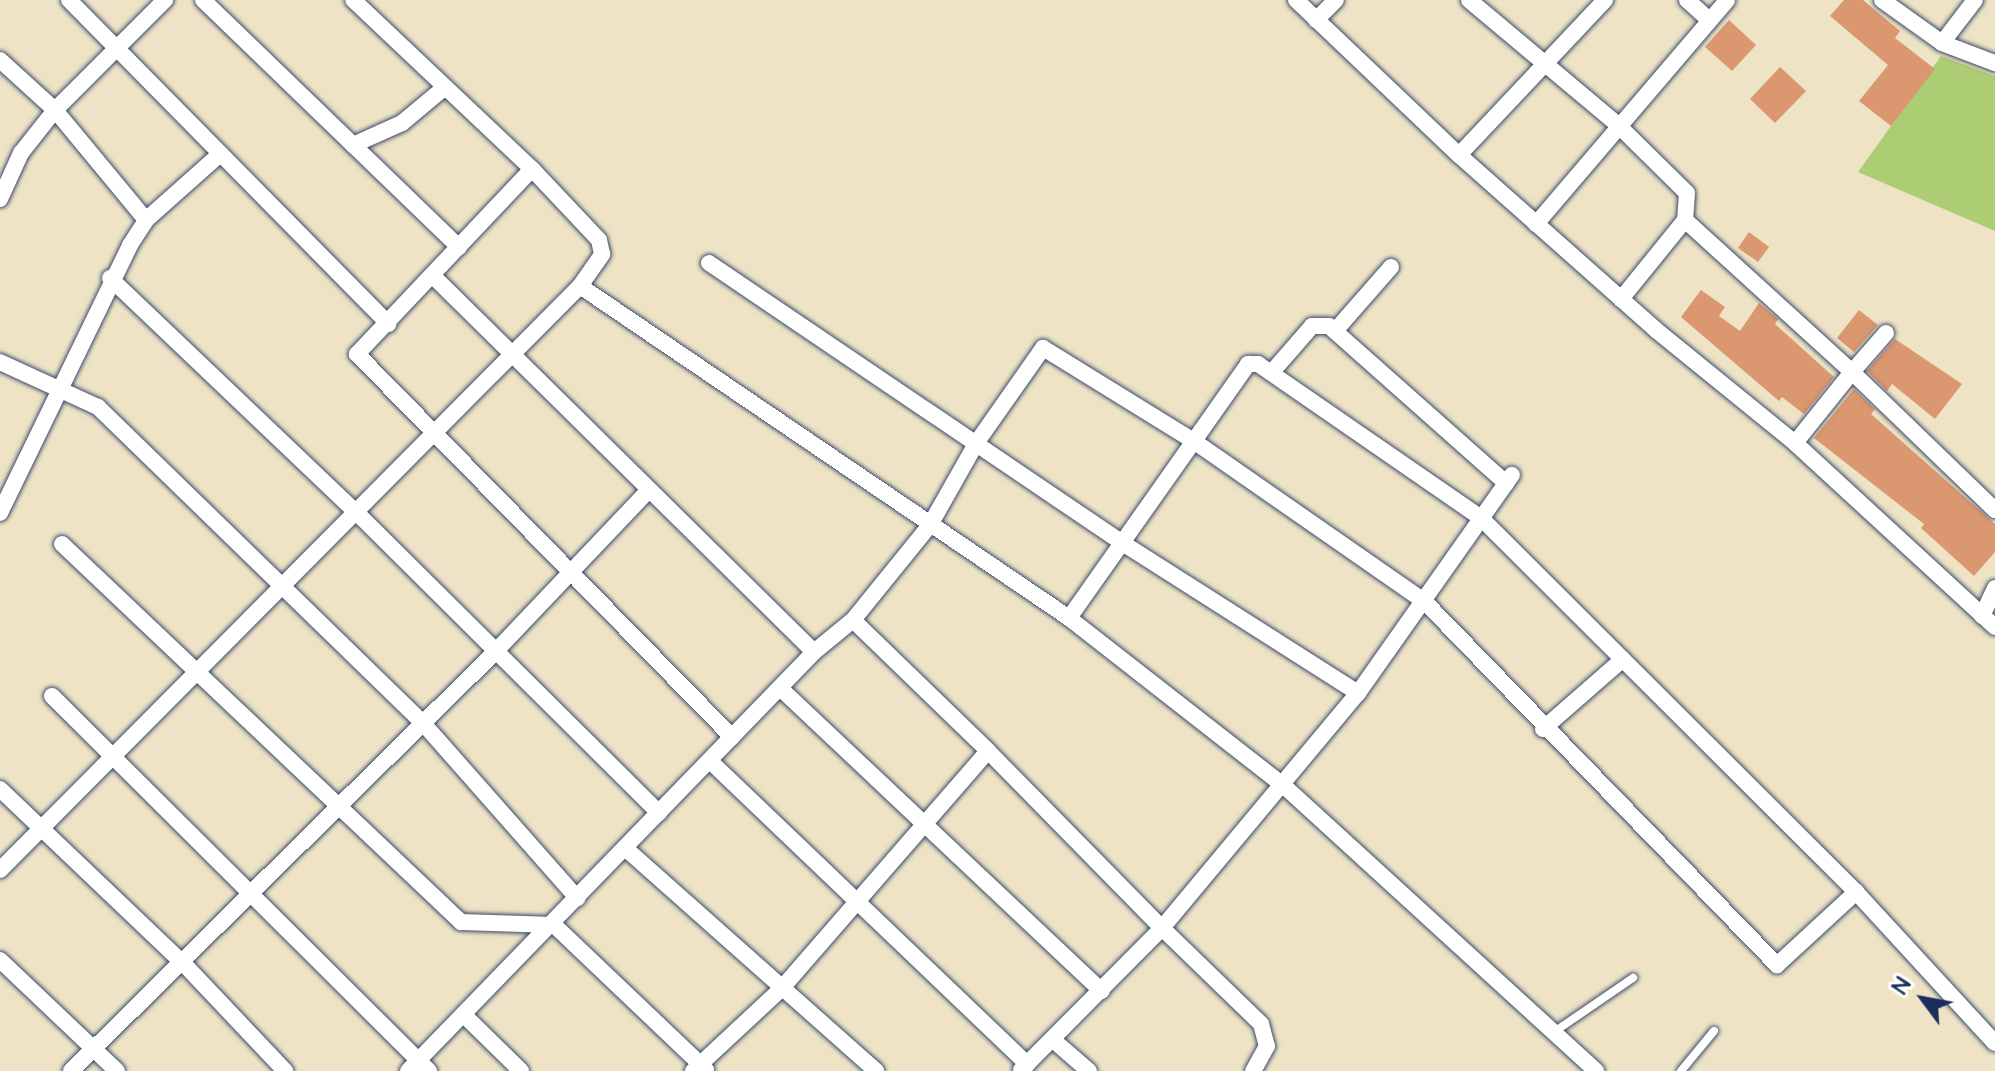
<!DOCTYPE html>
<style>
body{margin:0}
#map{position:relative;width:1995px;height:1071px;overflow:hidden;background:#eee4c5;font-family:"Architects Daughter",sans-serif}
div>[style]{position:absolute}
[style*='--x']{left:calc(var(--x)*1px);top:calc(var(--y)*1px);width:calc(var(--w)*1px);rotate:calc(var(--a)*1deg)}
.green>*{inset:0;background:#adcd75}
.building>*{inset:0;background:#da9770}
.roads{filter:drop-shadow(0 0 2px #3b4a6d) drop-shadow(0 0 2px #3b4a6d)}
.service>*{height:8px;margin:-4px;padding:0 4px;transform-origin:4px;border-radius:4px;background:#fff}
.minor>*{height:16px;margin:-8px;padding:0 8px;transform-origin:8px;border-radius:8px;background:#fff}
span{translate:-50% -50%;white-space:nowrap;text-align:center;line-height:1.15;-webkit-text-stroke:7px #fff;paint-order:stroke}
.north{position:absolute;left:1883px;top:959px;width:80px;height:80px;-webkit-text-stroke:6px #fff;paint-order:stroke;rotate:302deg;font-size:22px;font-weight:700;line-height:32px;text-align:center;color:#1b2f5e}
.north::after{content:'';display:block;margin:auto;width:28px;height:36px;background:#1b2f5e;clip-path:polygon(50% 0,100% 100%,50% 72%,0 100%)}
</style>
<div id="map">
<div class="green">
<i style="clip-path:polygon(1941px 56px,1995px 76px,1995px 231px,1858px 172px)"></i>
</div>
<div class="building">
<i style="clip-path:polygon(1844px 0,1863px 0,1900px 31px,1895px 38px,1935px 69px,1891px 126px,1859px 101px,1888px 65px,1830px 16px)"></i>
<i style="clip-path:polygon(1729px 20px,1756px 45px,1732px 71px,1705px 47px)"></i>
<i style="clip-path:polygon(1780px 67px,1806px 91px,1775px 123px,1750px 99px)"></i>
<i style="clip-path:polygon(1749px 232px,1769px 247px,1758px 262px,1738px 248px)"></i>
<i style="clip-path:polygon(1701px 290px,1725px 307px,1719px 316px,1740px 331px,1759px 303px,1778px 319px,1775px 324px,1834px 377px,1804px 414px,1782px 397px,1779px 401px,1681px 317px)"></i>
<i style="clip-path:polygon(1859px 310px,1878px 325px,1854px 352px,1837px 338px)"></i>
<i style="clip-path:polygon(1895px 339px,1962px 384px,1935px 419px,1892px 384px,1887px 391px,1867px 371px)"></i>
<i style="clip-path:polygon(1854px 389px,1875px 409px,1871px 414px,1995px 524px,1995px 552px,1974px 576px,1921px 528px,1924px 524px,1814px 438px)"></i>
</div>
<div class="roads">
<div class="service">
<i style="--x:1554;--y:1032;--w:96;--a:-34.4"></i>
<i style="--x:1681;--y:1071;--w:52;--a:-50.5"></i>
</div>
<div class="minor">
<i style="--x:69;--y:0;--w:455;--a:45.4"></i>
<i style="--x:203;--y:0;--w:356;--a:44"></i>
<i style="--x:1296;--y:0;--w:225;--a:43.6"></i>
<i style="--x:1459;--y:155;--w:264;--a:41.6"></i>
<i style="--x:1656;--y:330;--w:179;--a:39.1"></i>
<i style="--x:1795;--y:443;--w:272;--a:42.6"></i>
<i style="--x:1469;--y:0;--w:196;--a:40"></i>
<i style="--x:1619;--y:126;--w:95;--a:44.6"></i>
<i style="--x:1687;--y:193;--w:27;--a:94"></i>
<i style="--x:1685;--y:220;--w:102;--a:129"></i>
<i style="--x:1687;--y:0;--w:28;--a:42"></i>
<i style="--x:1882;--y:0;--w:74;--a:35.6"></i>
<i style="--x:1942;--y:43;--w:57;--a:20.7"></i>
<i style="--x:1316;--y:20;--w:28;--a:-45"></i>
<i style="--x:1942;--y:43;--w:54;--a:-52.5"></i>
<i style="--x:0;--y:60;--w:74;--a:42.3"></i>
<i style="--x:55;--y:110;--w:143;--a:50.4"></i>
<i style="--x:353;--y:145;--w:54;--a:-24.2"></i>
<i style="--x:402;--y:123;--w:56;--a:-39.9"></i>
<i style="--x:1459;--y:155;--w:213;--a:-46.7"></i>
<i style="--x:532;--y:169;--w:255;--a:133.4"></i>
<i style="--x:357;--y:354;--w:536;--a:45.6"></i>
<i style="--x:0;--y:199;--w:51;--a:-65.5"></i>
<i style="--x:21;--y:153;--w:55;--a:-51.7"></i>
<i style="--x:55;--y:110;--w:156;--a:-45"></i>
<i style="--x:1685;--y:220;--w:226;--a:42.3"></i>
<i style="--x:1852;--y:372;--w:91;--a:128.8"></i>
<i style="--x:1536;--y:224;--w:294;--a:-49.5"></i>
<i style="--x:709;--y:263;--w:498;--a:34.1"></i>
<i style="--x:1121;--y:542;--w:281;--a:32.5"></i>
<i style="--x:433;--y:276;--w:535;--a:44.62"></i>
<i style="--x:110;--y:278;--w:340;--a:43.6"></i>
<i style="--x:356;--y:512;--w:427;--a:44.8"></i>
<i style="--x:580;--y:286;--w:591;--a:34.17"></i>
<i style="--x:1069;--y:618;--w:271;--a:38"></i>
<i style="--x:1283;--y:785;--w:424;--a:42.4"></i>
<i style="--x:1335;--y:331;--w:85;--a:-48.8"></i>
<i style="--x:1886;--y:333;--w:52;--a:131.1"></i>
<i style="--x:1852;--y:372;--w:199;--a:44"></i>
<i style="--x:0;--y:362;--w:108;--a:24.7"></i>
<i style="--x:98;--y:407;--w:452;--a:44.2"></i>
<i style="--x:422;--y:722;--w:235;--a:48.6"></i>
<i style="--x:1272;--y:372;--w:61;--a:-49"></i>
<i style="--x:1312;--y:326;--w:17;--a:0"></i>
<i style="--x:1329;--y:326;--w:237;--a:41.6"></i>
<i style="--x:0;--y:513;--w:298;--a:-64.1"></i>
<i style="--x:130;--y:245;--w:30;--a:-57"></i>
<i style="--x:146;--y:220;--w:98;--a:-41.7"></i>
<i style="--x:62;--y:544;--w:550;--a:43.45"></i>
<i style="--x:461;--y:922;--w:93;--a:1.8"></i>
<i style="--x:554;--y:925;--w:210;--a:43.6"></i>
<i style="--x:1982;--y:616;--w:31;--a:-65"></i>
<i style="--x:1069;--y:618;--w:311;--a:-54.8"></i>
<i style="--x:1248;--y:364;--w:10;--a:0"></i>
<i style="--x:1258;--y:364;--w:270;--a:34.6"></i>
<i style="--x:1480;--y:517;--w:531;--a:44.92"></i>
<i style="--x:1856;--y:892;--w:205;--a:47.4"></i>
<i style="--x:853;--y:620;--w:188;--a:44.1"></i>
<i style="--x:780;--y:688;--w:442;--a:43.3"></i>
<i style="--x:52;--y:696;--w:532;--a:44.85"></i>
<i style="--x:1543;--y:729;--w:106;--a:-41.2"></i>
<i style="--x:710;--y:761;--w:439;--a:43.7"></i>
<i style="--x:0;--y:789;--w:253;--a:43.6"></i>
<i style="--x:183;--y:963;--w:149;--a:46.6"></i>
<i style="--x:625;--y:848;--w:336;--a:41.6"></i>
<i style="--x:0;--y:870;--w:823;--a:-45.2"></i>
<i style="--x:580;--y:286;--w:39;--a:-55"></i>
<i style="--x:602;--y:254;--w:14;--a:-102"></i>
<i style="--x:599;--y:240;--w:98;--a:-133.3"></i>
<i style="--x:532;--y:169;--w:246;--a:-136.6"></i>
<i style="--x:0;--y:960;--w:161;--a:43.5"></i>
<i style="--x:464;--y:1015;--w:80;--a:44.5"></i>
<i style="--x:1052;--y:1039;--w:49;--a:40.9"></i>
<i style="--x:1021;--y:1070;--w:200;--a:-45.2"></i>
<i style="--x:1162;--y:928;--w:138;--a:44.1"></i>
<i style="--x:1261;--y:1024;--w:23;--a:75"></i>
<i style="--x:1267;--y:1046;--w:29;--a:119"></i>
<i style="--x:71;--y:1071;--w:598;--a:-44.66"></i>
<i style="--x:496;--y:651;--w:222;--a:-46.5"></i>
<i style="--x:408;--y:1071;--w:583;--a:-45.9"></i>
<i style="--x:814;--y:652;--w:50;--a:-39.4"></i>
<i style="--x:853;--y:620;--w:122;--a:-51"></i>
<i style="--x:930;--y:525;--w:95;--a:-60.5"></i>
<i style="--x:977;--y:442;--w:115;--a:-54.9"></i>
<i style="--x:1043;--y:348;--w:179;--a:31.7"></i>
<i style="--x:1195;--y:442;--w:280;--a:34.8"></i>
<i style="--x:1425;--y:602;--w:506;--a:45.88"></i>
<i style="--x:1777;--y:965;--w:108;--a:-42.7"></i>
<i style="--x:693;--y:1071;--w:122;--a:-43"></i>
<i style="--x:782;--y:988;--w:314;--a:-49"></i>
<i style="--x:988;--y:751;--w:248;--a:45.5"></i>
<i style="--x:1162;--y:928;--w:306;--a:-50.2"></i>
<i style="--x:1358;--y:693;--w:267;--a:-54.8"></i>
</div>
</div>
<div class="north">N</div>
</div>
